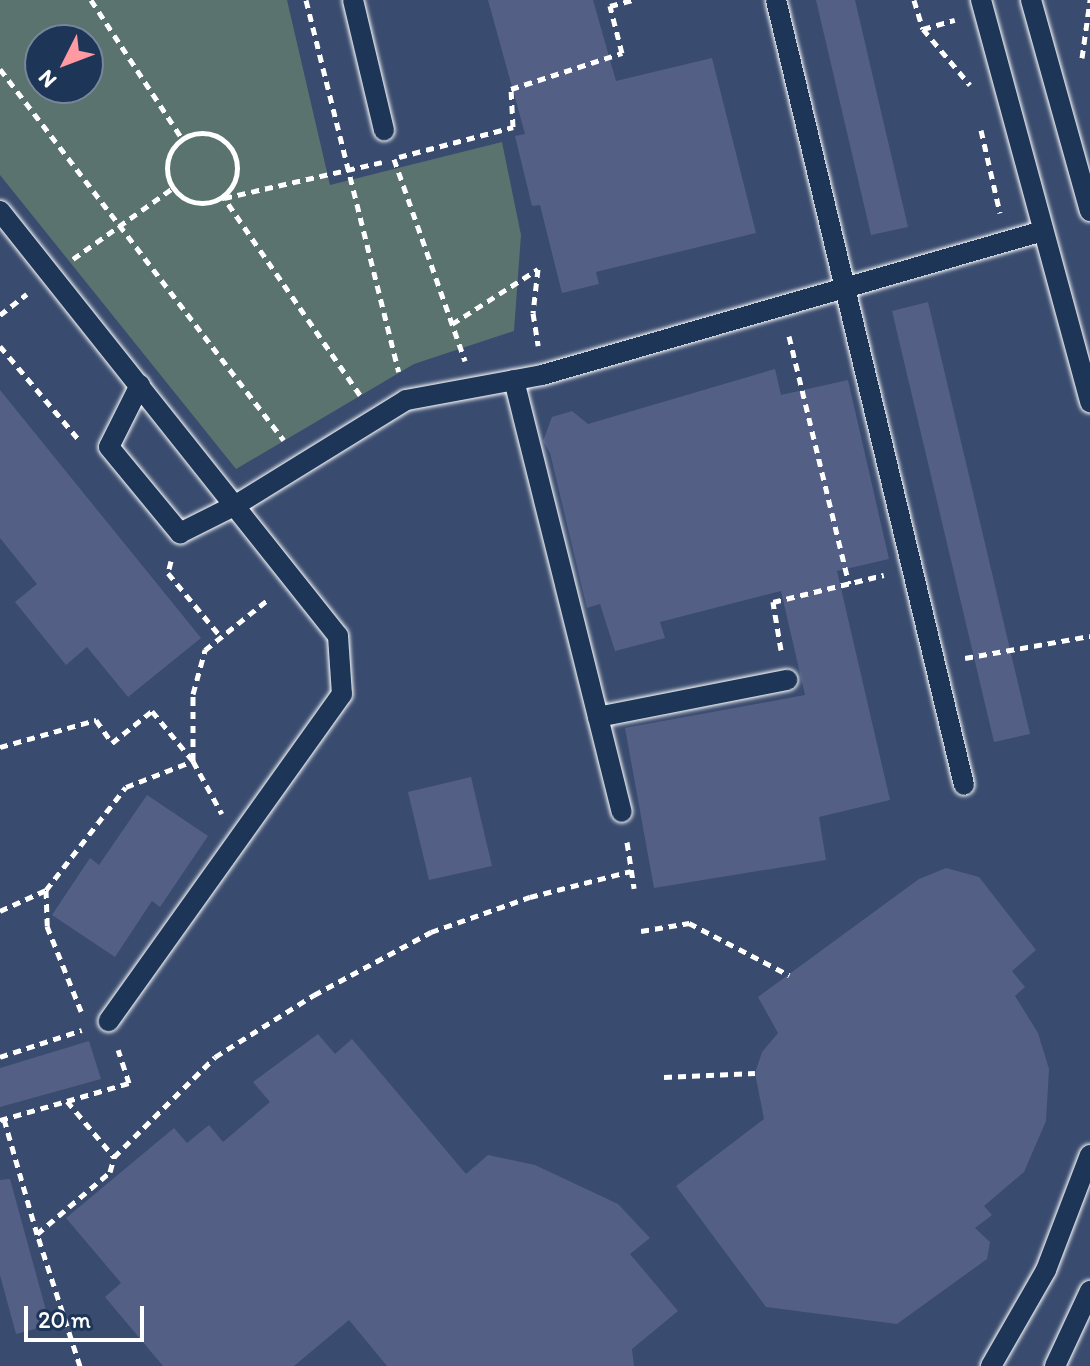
<!DOCTYPE html>
<style>
body{margin:0}
#map{position:relative;width:1090px;height:1366px;overflow:hidden;background:#283d60;font-family:Itim,sans-serif}
div>[style]{position:absolute}
[style*='--x']{left:calc(var(--x)*1px);top:calc(var(--y)*1px);width:calc(var(--w)*1px);rotate:calc(var(--a)*1deg)}
.built>*{inset:0;background:#394b6e}
.green>*{inset:0;background:#5a736f}
.building>*{inset:0;background:#545f86}
.path>*{height:5px;margin-top:-2.5px;transform-origin:0;background:repeating-linear-gradient(90deg,#fff 0 8px,transparent 0 14px)}
.path>.ring{margin:-2.5px;padding:0;box-sizing:content-box;background:none;border:5px solid #fff;border-radius:50%}
.roads{filter:drop-shadow(0 0 2px #fff) drop-shadow(0 0 2px #fff)}
.service>*{height:20px;margin:-10px;padding:0 10px;transform-origin:10px;border-radius:10px;background:#1d3557}
span{translate:-50% -50%;white-space:nowrap;text-align:center;line-height:1.15;-webkit-text-stroke:8px #1d3557;paint-order:stroke}
.north{position:absolute;left:24px;top:24px;width:80px;height:80px;box-sizing:border-box;background:#1d3557;border:2px solid #77869a;border-radius:50%;rotate:228deg;font-size:22px;font-weight:700;line-height:32px;text-align:center;color:#fff}
.north::after{content:'';display:block;margin:auto;width:28px;height:36px;background:#ff9aa2;clip-path:polygon(50% 0,100% 100%,50% 72%,0 100%)}
.scale{position:absolute;left:24px;top:1306px;width:120px;height:36px;box-sizing:border-box;border:4px solid #fff;border-top:0;padding-left:10px;font-size:24px;line-height:28px;white-space:nowrap;color:#fff;-webkit-text-stroke:6px #1d3557;paint-order:stroke}
</style>
<div id="map">
<div class="built">
<i style="clip-path:polygon(evenodd,0 0,1090px 0,1090px 1366px,0 1366px,0 0,40px 40px,88px 40px,88px 88px,40px 88px,40px 40px)"></i>
</div>
<div class="green">
<i style="clip-path:polygon(evenodd,0 0,287px 0,330px 185px,502px 142px,521px 235px,514px 331px,414px 364px,236px 469px,0 175px,0 0,40px 40px,88px 40px,88px 88px,40px 88px,40px 40px)"></i>
</div>
<div class="building">
<i style="clip-path:polygon(488px 0,593px 0,616px 81px,712px 58px,756px 233px,596px 272px,599px 284px,562px 293px,540px 205px,532px 206px,515px 136px,525px 134px)"></i>
<i style="clip-path:polygon(816px 0,855px 0,908px 227px,871px 235px)"></i>
<i style="clip-path:polygon(928px 302px,1030px 734px,994px 742px,892px 311px)"></i>
<i style="clip-path:polygon(775px 369px,781px 395px,848px 380px,889px 559px,837px 571px,890px 800px,819px 817px,826px 860px,654px 888px,625px 728px,805px 695px,781px 591px,660px 622px,665px 638px,615px 651px,600px 604px,587px 608px,550px 453px,543px 441px,552px 417px,572px 411px,588px 424px)"></i>
<i style="clip-path:polygon(0 390px,201px 638px,128px 697px,87px 647px,66px 665px,15px 602px,37px 584px,0 538px)"></i>
<i style="clip-path:polygon(471px 777px,492px 866px,429px 880px,408px 792px)"></i>
<i style="clip-path:polygon(147px 795px,208px 836px,160px 907px,152px 901px,115px 957px,52px 915px,90px 858px,99px 865px)"></i>
<i style="clip-path:polygon(946px 868px,979px 877px,1036px 950px,1012px 971px,1025px 987px,1015px 996px,1038px 1033px,1049px 1069px,1046px 1121px,1024px 1172px,984px 1206px,992px 1215px,975px 1228px,990px 1242px,987px 1259px,897px 1324px,766px 1307px,676px 1186px,764px 1119px,755px 1073px,762px 1052px,778px 1033px,758px 997px,919px 879px)"></i>
<i style="clip-path:polygon(318px 1034px,335px 1054px,352px 1039px,466px 1174px,488px 1155px,535px 1165px,618px 1204px,650px 1238px,630px 1254px,678px 1311px,632px 1349px,634px 1366px,387px 1366px,349px 1320px,294px 1366px,163px 1366px,105px 1297px,121px 1283px,66px 1218px,174px 1128px,187px 1143px,209px 1125px,223px 1142px,270px 1102px,253px 1082px)"></i>
<i style="clip-path:polygon(89px 1041px,101px 1079px,0 1107px,0 1068px)"></i>
<i style="clip-path:polygon(10px 1179px,50px 1325px,16px 1334px,0 1275px,0 1180px)"></i>
</div>
<div class="path">
<i style="--x:91;--y:0;--w:168;--a:56.7"></i>
<i style="--x:306;--y:0;--w:383;--a:76"></i>
<i style="--x:914;--y:0;--w:30;--a:73"></i>
<i style="--x:923;--y:29;--w:73;--a:50"></i>
<i style="--x:923;--y:29;--w:33;--a:-16"></i>
<i style="--x:1082;--y:58;--w:59;--a:-82.1"></i>
<i style="--x:0;--y:69;--w:467;--a:52.6"></i>
<i style="--x:981;--y:130;--w:85;--a:77.1"></i>
<i class="ring" style="left:167px;top:133px;width:65px;height:65px"></i>
<i style="--x:399;--y:157;--w:118;--a:-14.7"></i>
<i style="--x:513;--y:127;--w:38;--a:-93"></i>
<i style="--x:511;--y:89;--w:117;--a:-18"></i>
<i style="--x:622;--y:53;--w:49;--a:-104.3"></i>
<i style="--x:610;--y:6;--w:23;--a:-15"></i>
<i style="--x:394;--y:159;--w:214;--a:70.6"></i>
<i style="--x:73;--y:259;--w:123;--a:-35.4"></i>
<i style="--x:0;--y:315;--w:34;--a:-38"></i>
<i style="--x:452;--y:324;--w:102;--a:-32.6"></i>
<i style="--x:538;--y:269;--w:44;--a:96.5"></i>
<i style="--x:533;--y:313;--w:33;--a:81"></i>
<i style="--x:789;--y:336;--w:255;--a:76.4"></i>
<i style="--x:0;--y:346;--w:124;--a:49.9"></i>
<i style="--x:360;--y:395;--w:239;--a:-124.6"></i>
<i style="--x:224;--y:198;--w:162;--a:-12.8"></i>
<i style="--x:171;--y:561;--w:12;--a:104"></i>
<i style="--x:168;--y:573;--w:83;--a:50.4"></i>
<i style="--x:781;--y:650;--w:49;--a:-99.5"></i>
<i style="--x:773;--y:602;--w:114;--a:-13.7"></i>
<i style="--x:965;--y:658;--w:127;--a:-10"></i>
<i style="--x:0;--y:747;--w:100;--a:-15.7"></i>
<i style="--x:96;--y:720;--w:28;--a:55"></i>
<i style="--x:112;--y:743;--w:51;--a:-38.7"></i>
<i style="--x:152;--y:711;--w:65;--a:50.6"></i>
<i style="--x:193;--y:761;--w:67;--a:-90"></i>
<i style="--x:193;--y:694;--w:46;--a:-74.7"></i>
<i style="--x:205;--y:650;--w:83;--a:-38.7"></i>
<i style="--x:627;--y:842;--w:47;--a:81.3"></i>
<i style="--x:46;--y:890;--w:130;--a:-52.2"></i>
<i style="--x:126;--y:787;--w:72;--a:-21.2"></i>
<i style="--x:193;--y:761;--w:60;--a:61.3"></i>
<i style="--x:0;--y:911;--w:51;--a:-24.5"></i>
<i style="--x:46;--y:890;--w:36;--a:88"></i>
<i style="--x:47;--y:926;--w:92;--a:68.2"></i>
<i style="--x:641;--y:931;--w:49;--a:-9.5"></i>
<i style="--x:689;--y:923;--w:113;--a:27.5"></i>
<i style="--x:0;--y:1057;--w:86;--a:-18.2"></i>
<i style="--x:664;--y:1077;--w:91;--a:-2.5"></i>
<i style="--x:67;--y:1101;--w:65;--a:-16.2"></i>
<i style="--x:129;--y:1083;--w:35;--a:-108"></i>
<i style="--x:4;--y:1119;--w:120;--a:74"></i>
<i style="--x:0;--y:1120;--w:70;--a:-15.8"></i>
<i style="--x:67;--y:1101;--w:73;--a:50"></i>
<i style="--x:114;--y:1157;--w:142;--a:-44.7"></i>
<i style="--x:215;--y:1057;--w:117;--a:-32.1"></i>
<i style="--x:314;--y:995;--w:133;--a:-28.3"></i>
<i style="--x:431;--y:932;--w:105;--a:-19.5"></i>
<i style="--x:530;--y:897;--w:104;--a:-14.4"></i>
<i style="--x:80;--y:1366;--w:139;--a:-108"></i>
<i style="--x:37;--y:1234;--w:96;--a:-40.3"></i>
<i style="--x:110;--y:1172;--w:16;--a:-75"></i>
</div>
<div class="roads">
<div class="service">
<i style="--x:353;--y:0;--w:134;--a:76.6"></i>
<i style="--x:776;--y:0;--w:807;--a:76.53"></i>
<i style="--x:981;--y:0;--w:417;--a:74.8"></i>
<i style="--x:1031;--y:0;--w:219;--a:74.4"></i>
<i style="--x:0;--y:211;--w:543;--a:51.5"></i>
<i style="--x:338;--y:636;--w:58;--a:86.1"></i>
<i style="--x:342;--y:694;--w:402;--a:125.5"></i>
<i style="--x:514;--y:380;--w:445;--a:76"></i>
<i style="--x:140;--y:385;--w:69;--a:116.6"></i>
<i style="--x:109;--y:447;--w:112;--a:50.5"></i>
<i style="--x:180;--y:533;--w:63;--a:-26.6"></i>
<i style="--x:236;--y:505;--w:200;--a:-31.7"></i>
<i style="--x:406;--y:400;--w:138;--a:-10.4"></i>
<i style="--x:542;--y:375;--w:521;--a:-16.04"></i>
<i style="--x:598;--y:717;--w:193;--a:-11.1"></i>
<i style="--x:991;--y:1366;--w:111;--a:-60.2"></i>
<i style="--x:1046;--y:1270;--w:123;--a:-69.1"></i>
<i style="--x:1055;--y:1366;--w:83;--a:-65"></i>
</div>
</div>
<div class="north">N</div>
<div class="scale">20 m</div>
</div>
